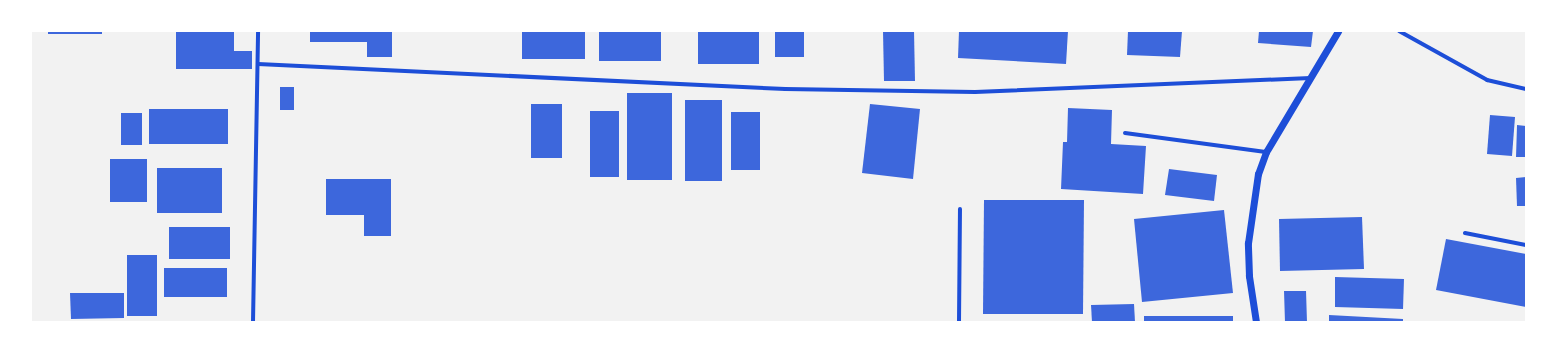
<!DOCTYPE html>
<style>
body{margin:0}
#map{position:relative;width:1557px;height:353px;overflow:hidden;background:#f2f2f2;font-family:Manrope,sans-serif}
div>[style]{position:absolute}
[style*='--x']{left:calc(var(--x)*1px);top:calc(var(--y)*1px);width:calc(var(--w)*1px);rotate:calc(var(--a)*1deg)}
.building>*{inset:0;background:#3d67dc}
.minor>*{height:4px;margin:-2px;padding:0 2px;transform-origin:2px;border-radius:2px;background:#1d4ed8}
.tertiary>*{height:7px;margin:-3.5px;padding:0 3.5px;transform-origin:3.5px;border-radius:3.5px;background:#1d4ed8}
span{translate:-50% -50%;white-space:nowrap;text-align:center;line-height:1.15;-webkit-text-stroke:4px #fff;paint-order:stroke}
.frame{position:absolute;inset:0;border:32px solid #fff;pointer-events:none}
</style>
<div id="map">
<div class="building">
<i style="clip-path:polygon(48px 31px,102px 31px,102px 34px,48px 34px)"></i>
<i style="clip-path:polygon(176px 31px,234px 31px,234px 51px,252px 51px,252px 69px,176px 69px)"></i>
<i style="clip-path:polygon(310px 31px,392px 31px,392px 57px,367px 57px,367px 42px,310px 42px)"></i>
<i style="clip-path:polygon(522px 31px,585px 31px,585px 59px,522px 59px)"></i>
<i style="clip-path:polygon(599px 31px,661px 31px,661px 61px,599px 61px)"></i>
<i style="clip-path:polygon(698px 31px,759px 31px,759px 64px,698px 64px)"></i>
<i style="clip-path:polygon(775px 31px,804px 31px,804px 57px,775px 57px)"></i>
<i style="clip-path:polygon(883px 31px,914px 31px,915px 81px,884px 81px)"></i>
<i style="clip-path:polygon(959px 31px,1068px 31px,1066px 64px,958px 58px)"></i>
<i style="clip-path:polygon(1128px 31px,1182px 31px,1180px 57px,1127px 55px)"></i>
<i style="clip-path:polygon(1259px 31px,1313px 31px,1311px 47px,1258px 43px)"></i>
<i style="clip-path:polygon(280px 87px,294px 87px,294px 110px,280px 110px)"></i>
<i style="clip-path:polygon(627px 93px,672px 93px,672px 180px,627px 180px)"></i>
<i style="clip-path:polygon(685px 100px,722px 100px,722px 181px,685px 181px)"></i>
<i style="clip-path:polygon(531px 104px,562px 104px,562px 158px,531px 158px)"></i>
<i style="clip-path:polygon(870px 104px,920px 109px,913px 179px,862px 173px)"></i>
<i style="clip-path:polygon(1068px 108px,1112px 110px,1111px 144px,1146px 146px,1143px 194px,1061px 189px,1063px 142px,1067px 142px)"></i>
<i style="clip-path:polygon(149px 109px,228px 109px,228px 144px,149px 144px)"></i>
<i style="clip-path:polygon(590px 111px,619px 111px,619px 177px,590px 177px)"></i>
<i style="clip-path:polygon(731px 112px,760px 112px,760px 170px,731px 170px)"></i>
<i style="clip-path:polygon(121px 113px,142px 113px,142px 145px,121px 145px)"></i>
<i style="clip-path:polygon(1490px 115px,1515px 117px,1512px 156px,1487px 154px)"></i>
<i style="clip-path:polygon(1517px 125px,1526px 126px,1526px 157px,1516px 157px)"></i>
<i style="clip-path:polygon(110px 159px,147px 159px,147px 202px,110px 202px)"></i>
<i style="clip-path:polygon(157px 168px,222px 168px,222px 213px,157px 213px)"></i>
<i style="clip-path:polygon(1169px 169px,1217px 175px,1214px 201px,1165px 195px)"></i>
<i style="clip-path:polygon(1526px 177px,1526px 206px,1517px 206px,1516px 178px)"></i>
<i style="clip-path:polygon(326px 179px,391px 179px,391px 236px,364px 236px,364px 215px,326px 215px)"></i>
<i style="clip-path:polygon(984px 200px,1084px 200px,1083px 314px,983px 314px)"></i>
<i style="clip-path:polygon(1224px 210px,1233px 293px,1142px 302px,1134px 219px)"></i>
<i style="clip-path:polygon(1362px 217px,1364px 269px,1280px 271px,1279px 219px)"></i>
<i style="clip-path:polygon(169px 227px,230px 227px,230px 259px,169px 259px)"></i>
<i style="clip-path:polygon(1446px 239px,1526px 254px,1526px 307px,1436px 290px)"></i>
<i style="clip-path:polygon(127px 255px,157px 255px,157px 316px,127px 316px)"></i>
<i style="clip-path:polygon(164px 268px,227px 268px,227px 297px,164px 297px)"></i>
<i style="clip-path:polygon(1335px 277px,1404px 279px,1403px 309px,1335px 307px)"></i>
<i style="clip-path:polygon(1284px 291px,1306px 291px,1307px 322px,1285px 322px)"></i>
<i style="clip-path:polygon(70px 293px,124px 293px,124px 318px,71px 319px)"></i>
<i style="clip-path:polygon(1134px 304px,1135px 322px,1092px 322px,1091px 305px)"></i>
<i style="clip-path:polygon(1329px 315px,1403px 319px,1403px 322px,1329px 322px)"></i>
<i style="clip-path:polygon(1144px 316px,1233px 316px,1233px 322px,1144px 322px)"></i>
</div>
<div class="minor">
<i style="--x:1399;--y:31;--w:101;--a:29.1"></i>
<i style="--x:1487;--y:80;--w:40;--a:13"></i>
<i style="--x:258;--y:64;--w:528;--a:2.72"></i>
<i style="--x:785;--y:89;--w:190;--a:0.9"></i>
<i style="--x:975;--y:92;--w:336;--a:-2.4"></i>
<i style="--x:1125;--y:133;--w:142;--a:7.7"></i>
<i style="--x:1465;--y:233;--w:62;--a:11.1"></i>
<i style="--x:253;--y:322;--w:291;--a:-89"></i>
<i style="--x:959;--y:322;--w:113;--a:-89.5"></i>
</div>
<div class="tertiary">
<i style="--x:1256;--y:322;--w:47;--a:-98.7"></i>
<i style="--x:1249;--y:276;--w:33;--a:-92"></i>
<i style="--x:1248;--y:243;--w:70;--a:-81.8"></i>
<i style="--x:1258;--y:174;--w:23;--a:-70"></i>
<i style="--x:1266;--y:152;--w:141;--a:-59.2"></i>
</div>
<div class="frame"></div>
</div>
